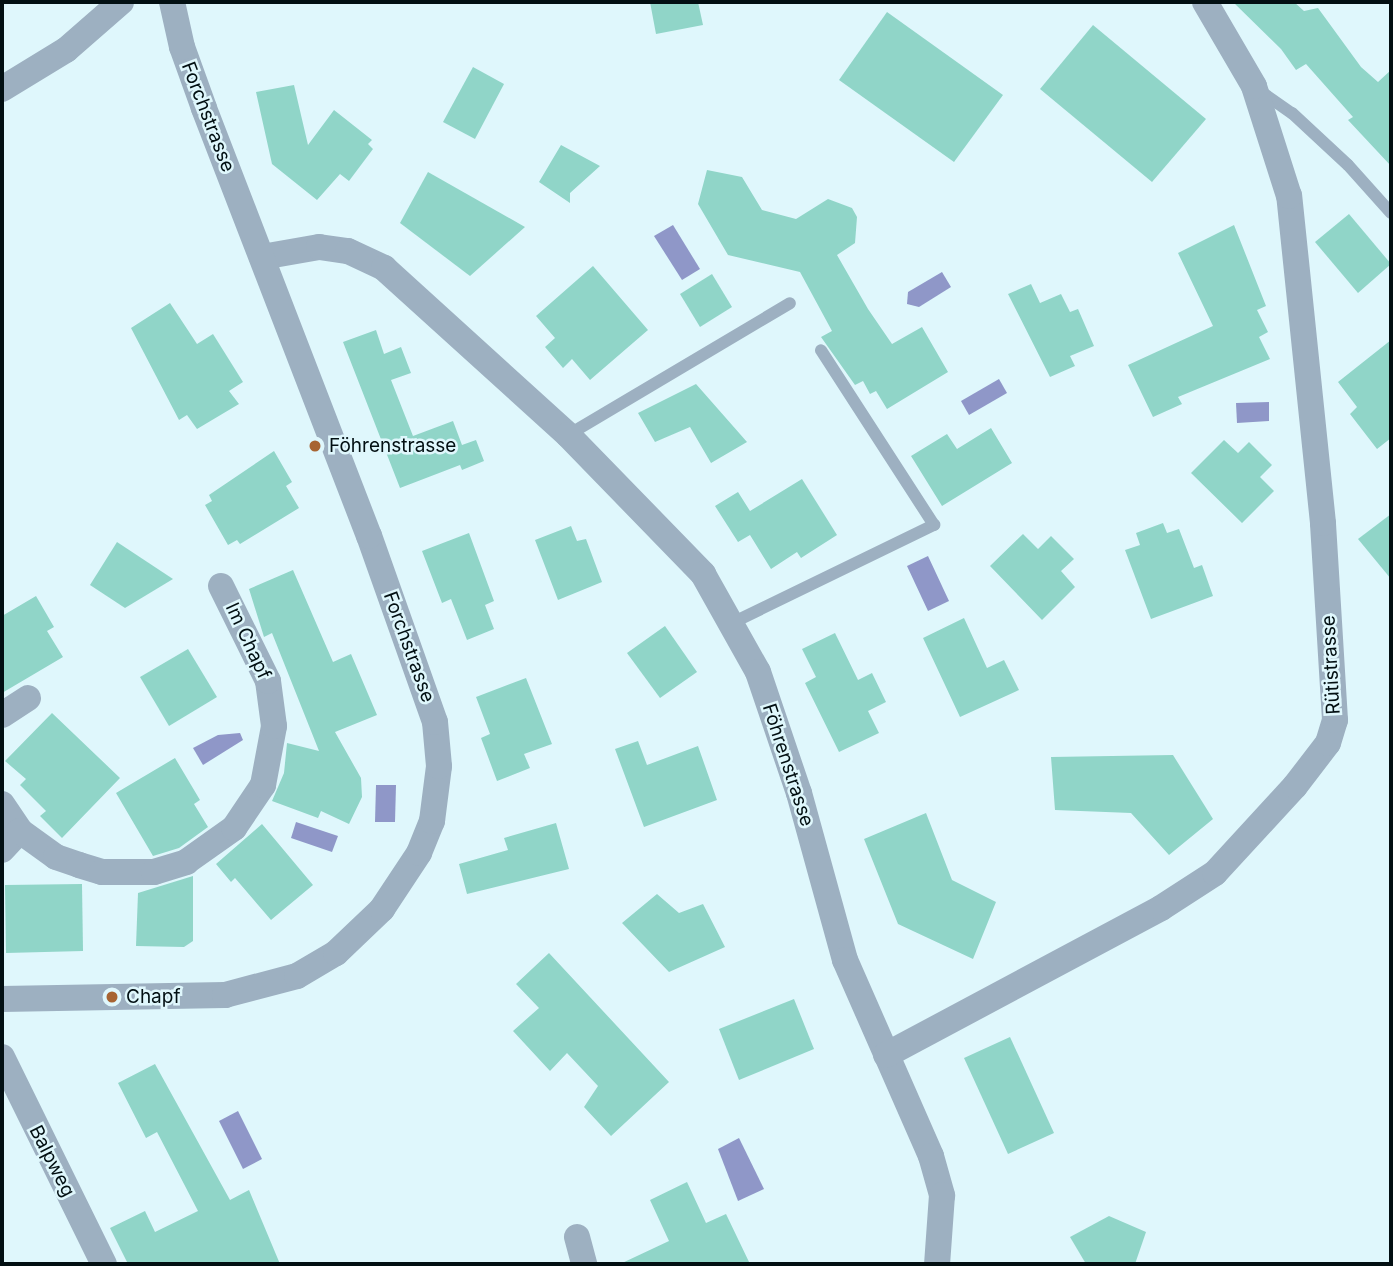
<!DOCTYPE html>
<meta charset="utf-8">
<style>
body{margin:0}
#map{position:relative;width:1393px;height:1266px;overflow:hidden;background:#dff7fc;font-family:Inter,sans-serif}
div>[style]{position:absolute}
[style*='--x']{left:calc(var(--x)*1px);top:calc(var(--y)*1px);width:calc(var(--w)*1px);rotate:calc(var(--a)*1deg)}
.water>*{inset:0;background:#8f97c8}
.building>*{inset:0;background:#90d5c8}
.lane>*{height:12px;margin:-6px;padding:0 6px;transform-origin:6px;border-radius:6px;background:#9db0c1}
.street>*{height:26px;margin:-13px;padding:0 13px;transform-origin:13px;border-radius:13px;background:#9db0c1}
.dots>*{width:19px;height:19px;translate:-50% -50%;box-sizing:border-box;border:4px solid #dff7fc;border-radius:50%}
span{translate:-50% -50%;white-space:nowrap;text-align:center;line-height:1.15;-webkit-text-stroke:5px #dff7fc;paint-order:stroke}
.street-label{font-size:19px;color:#020f12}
.poi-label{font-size:19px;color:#020f12}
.left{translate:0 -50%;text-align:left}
.frame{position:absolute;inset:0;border:4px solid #020f12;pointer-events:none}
</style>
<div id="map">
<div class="water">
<i style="clip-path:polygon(673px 225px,700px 269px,682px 280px,654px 236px)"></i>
<i style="clip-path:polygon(942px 272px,951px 287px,919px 307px,907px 304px,908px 292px)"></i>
<i style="clip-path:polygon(999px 379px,1007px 393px,969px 415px,961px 401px)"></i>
<i style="clip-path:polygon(1269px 402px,1269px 421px,1237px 423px,1236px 403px)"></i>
<i style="clip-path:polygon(928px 556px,949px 601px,928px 611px,907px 566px)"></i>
<i style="clip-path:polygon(240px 733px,243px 740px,203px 765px,193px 748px,218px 735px)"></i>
<i style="clip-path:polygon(376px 785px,396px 785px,395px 822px,375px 822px)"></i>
<i style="clip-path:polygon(296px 822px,338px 836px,332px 852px,291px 838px)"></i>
<i style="clip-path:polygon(238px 1111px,262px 1159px,243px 1169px,219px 1121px)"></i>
<i style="clip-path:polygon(739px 1138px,764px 1189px,738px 1201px,718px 1149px)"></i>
</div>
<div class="building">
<i style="clip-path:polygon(650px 2px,698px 2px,703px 25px,656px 34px)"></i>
<i style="clip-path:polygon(1233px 2px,1294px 2px,1304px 11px,1318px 8px,1361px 67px,1378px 82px,1391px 70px,1391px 166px,1348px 120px,1353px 117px,1306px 64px,1296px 70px,1281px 49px)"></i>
<i style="clip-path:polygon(887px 12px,1003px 95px,954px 162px,839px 80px)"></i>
<i style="clip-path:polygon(1093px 25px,1206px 119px,1152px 182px,1040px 89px)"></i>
<i style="clip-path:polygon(473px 67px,504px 84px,475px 139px,443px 122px)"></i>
<i style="clip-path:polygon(294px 85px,308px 145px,334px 110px,372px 140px,368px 144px,373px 149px,349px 181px,340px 174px,317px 200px,272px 164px,256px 92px)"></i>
<i style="clip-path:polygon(561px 145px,600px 166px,570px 193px,570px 203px,539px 182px)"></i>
<i style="clip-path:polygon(707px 170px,742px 177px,762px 210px,796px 219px,828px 199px,852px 208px,857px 217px,855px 243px,837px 255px,868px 309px,892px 344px,922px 327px,948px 372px,887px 409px,876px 391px,870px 394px,863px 381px,855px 385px,821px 337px,832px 331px,800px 272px,728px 255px,698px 204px)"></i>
<i style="clip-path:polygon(428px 172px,525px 227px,470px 276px,400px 223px)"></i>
<i style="clip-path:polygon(1349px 214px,1391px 264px,1358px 293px,1315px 242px)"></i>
<i style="clip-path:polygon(1234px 225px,1266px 306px,1257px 310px,1268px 332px,1259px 337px,1270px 359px,1178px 397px,1182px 404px,1153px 417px,1128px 365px,1213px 326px,1178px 253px)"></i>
<i style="clip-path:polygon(593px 266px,648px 330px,590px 380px,572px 359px,563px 368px,545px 347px,555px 338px,536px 316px)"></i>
<i style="clip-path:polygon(712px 274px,732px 307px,700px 327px,680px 294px)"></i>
<i style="clip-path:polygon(1031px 284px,1040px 303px,1061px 294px,1070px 312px,1078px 309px,1094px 346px,1070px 356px,1075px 366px,1050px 377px,1008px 294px)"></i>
<i style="clip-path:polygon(170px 303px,197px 344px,213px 334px,243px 382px,229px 391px,239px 404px,197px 429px,187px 415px,179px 420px,131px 328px)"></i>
<i style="clip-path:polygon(376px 330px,384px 354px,401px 347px,411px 373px,391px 380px,413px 436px,453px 421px,462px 445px,476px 440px,484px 461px,462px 470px,460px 465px,400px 488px,343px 342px)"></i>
<i style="clip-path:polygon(1391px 340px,1391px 438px,1377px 449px,1350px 414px,1357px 407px,1338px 382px)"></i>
<i style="clip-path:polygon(696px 384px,747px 442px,711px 463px,690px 427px,655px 442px,638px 413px)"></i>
<i style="clip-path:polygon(991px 428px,1012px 463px,942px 506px,911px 456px,947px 434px,957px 449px)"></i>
<i style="clip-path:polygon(1224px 440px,1238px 453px,1249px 442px,1272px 465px,1260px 477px,1274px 491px,1242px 523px,1191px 473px)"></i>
<i style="clip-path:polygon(274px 451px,292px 482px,286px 486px,299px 508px,240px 544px,237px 540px,228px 545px,205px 505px,212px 501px,209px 495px)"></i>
<i style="clip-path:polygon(802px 479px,837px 535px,801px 558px,797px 552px,771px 569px,750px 535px,738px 542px,715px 506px,738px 492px,750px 511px)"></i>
<i style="clip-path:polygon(1391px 514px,1391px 579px,1358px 539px)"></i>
<i style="clip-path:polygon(1163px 523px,1167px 533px,1179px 529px,1194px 568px,1202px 565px,1213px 596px,1151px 619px,1125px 550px,1140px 545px,1136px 533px)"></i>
<i style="clip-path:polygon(571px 526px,577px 541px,586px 539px,602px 582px,558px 600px,535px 540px)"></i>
<i style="clip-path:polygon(469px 533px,494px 601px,485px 605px,494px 629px,467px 640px,451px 599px,442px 603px,422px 551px)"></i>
<i style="clip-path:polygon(1023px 534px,1038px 549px,1051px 536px,1074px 559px,1061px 571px,1075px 587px,1042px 620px,990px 566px)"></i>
<i style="clip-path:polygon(117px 542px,173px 579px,125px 608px,90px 585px)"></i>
<i style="clip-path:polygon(293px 570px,333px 662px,351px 654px,377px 715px,335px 732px,361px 778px,362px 797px,349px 824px,321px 811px,318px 818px,272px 801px,284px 773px,287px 743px,319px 751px,272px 633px,264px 637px,249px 589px)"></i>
<i style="clip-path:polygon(36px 596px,54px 627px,47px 631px,63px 657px,2px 693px,2px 616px)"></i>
<i style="clip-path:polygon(964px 618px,987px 668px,1004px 660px,1019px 690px,960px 717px,923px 638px)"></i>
<i style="clip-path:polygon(665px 626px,697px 672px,660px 698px,627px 653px)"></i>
<i style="clip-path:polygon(835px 633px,858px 680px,872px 673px,886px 702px,868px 711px,879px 733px,839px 752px,805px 683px,816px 677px,802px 649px)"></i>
<i style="clip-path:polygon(188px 649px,217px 697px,169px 726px,140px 677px)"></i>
<i style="clip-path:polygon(526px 678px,552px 744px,524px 754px,530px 768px,497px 781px,481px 738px,490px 734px,476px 697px)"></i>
<i style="clip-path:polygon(52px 713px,120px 778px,62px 838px,40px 816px,46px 811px,20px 785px,26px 779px,5px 761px)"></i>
<i style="clip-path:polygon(638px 741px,647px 765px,698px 746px,717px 800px,644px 827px,615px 749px)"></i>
<i style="clip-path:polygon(1173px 755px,1213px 819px,1169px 855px,1131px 813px,1055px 810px,1051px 757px)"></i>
<i style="clip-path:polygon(175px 758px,200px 800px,194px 804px,208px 827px,179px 848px,153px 856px,116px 793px)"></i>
<i style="clip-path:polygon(926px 813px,952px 880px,996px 902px,973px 959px,898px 924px,864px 839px)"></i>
<i style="clip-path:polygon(556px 823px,569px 869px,467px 894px,459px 864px,508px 850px,504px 838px)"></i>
<i style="clip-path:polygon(262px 824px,313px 885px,271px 920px,235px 878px,231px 882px,216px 864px)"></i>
<i style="clip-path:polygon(193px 876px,193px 941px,184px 947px,136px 946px,138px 893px)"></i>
<i style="clip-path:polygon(82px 884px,83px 951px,6px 953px,5px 885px)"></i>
<i style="clip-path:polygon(657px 894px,679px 913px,703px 904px,725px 947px,669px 972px,622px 923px)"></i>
<i style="clip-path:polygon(549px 953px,669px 1082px,611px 1136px,584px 1107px,598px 1086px,567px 1053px,550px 1071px,513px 1031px,539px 1008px,516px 984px)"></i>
<i style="clip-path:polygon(794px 999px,814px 1049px,739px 1080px,719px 1029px)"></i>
<i style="clip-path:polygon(1010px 1037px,1054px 1133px,1008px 1154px,964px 1058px)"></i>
<i style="clip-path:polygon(155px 1064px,230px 1200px,249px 1190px,280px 1264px,128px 1264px,110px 1228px,145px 1211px,155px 1232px,198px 1211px,157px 1132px,146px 1138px,118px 1083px)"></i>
<i style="clip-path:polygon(687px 1182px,706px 1223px,726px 1214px,750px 1264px,620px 1264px,669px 1241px,650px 1200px)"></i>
<i style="clip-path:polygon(1109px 1216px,1146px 1232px,1135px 1264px,1086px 1264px,1070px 1237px)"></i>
</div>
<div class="lane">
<i style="--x:1260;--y:91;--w:39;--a:35"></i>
<i style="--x:1292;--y:113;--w:76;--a:42.9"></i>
<i style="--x:1348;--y:165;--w:64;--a:48.1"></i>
<i style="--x:568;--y:435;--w:258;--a:-30.7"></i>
<i style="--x:732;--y:623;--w:225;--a:-25.9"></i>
<i style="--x:934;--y:525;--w:208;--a:-122.9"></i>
</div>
<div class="street">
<i style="--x:2;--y:89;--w:75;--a:-31.4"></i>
<i style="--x:66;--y:50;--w:73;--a:-41.1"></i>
<i style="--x:262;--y:257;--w:58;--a:-10"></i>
<i style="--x:319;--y:247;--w:29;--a:8"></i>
<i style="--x:348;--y:251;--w:40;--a:25"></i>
<i style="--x:384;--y:268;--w:248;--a:42.2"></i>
<i style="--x:568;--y:435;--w:194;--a:45.8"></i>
<i style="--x:703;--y:574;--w:112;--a:60.7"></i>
<i style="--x:758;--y:672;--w:128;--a:71.3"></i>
<i style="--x:799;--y:793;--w:173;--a:74.6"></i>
<i style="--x:845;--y:960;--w:214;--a:66.3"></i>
<i style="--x:931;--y:1156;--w:41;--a:74.2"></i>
<i style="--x:942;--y:1195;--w:69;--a:94.1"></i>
<i style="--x:2;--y:715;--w:31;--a:-33"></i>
<i style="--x:2;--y:804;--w:32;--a:56"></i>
<i style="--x:2;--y:850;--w:26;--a:-47"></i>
<i style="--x:20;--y:831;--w:44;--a:35.8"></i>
<i style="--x:56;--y:857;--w:24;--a:19"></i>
<i style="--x:79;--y:865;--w:24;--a:17"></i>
<i style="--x:102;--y:872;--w:52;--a:0"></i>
<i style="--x:154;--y:872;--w:34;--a:-17"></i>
<i style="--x:186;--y:862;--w:59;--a:-35.3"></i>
<i style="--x:234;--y:828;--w:52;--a:-56"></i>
<i style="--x:263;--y:785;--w:60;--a:-79.4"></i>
<i style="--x:274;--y:726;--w:45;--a:-97.6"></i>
<i style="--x:268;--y:681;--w:106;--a:-116.3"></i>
<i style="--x:2;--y:999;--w:223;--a:-1"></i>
<i style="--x:225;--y:995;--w:74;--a:-14.8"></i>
<i style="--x:297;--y:976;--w:45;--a:-30.5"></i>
<i style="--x:336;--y:953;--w:64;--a:-43.7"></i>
<i style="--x:382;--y:909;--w:67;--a:-56.5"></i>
<i style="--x:419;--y:853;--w:35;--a:-68"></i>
<i style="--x:432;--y:821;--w:55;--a:-82.7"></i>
<i style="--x:439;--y:766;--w:44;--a:-95.2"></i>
<i style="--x:435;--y:722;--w:197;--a:-109.5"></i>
<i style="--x:369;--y:536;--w:459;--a:-111.1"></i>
<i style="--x:204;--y:108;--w:65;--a:-109.8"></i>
<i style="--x:182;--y:47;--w:46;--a:-102.5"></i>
<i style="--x:886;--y:1055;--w:312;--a:-28.1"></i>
<i style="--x:1161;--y:908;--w:64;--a:-32.9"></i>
<i style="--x:1215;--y:873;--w:118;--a:-47.4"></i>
<i style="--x:1295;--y:786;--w:54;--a:-52.5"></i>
<i style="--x:1328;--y:743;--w:24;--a:-73"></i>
<i style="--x:1335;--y:720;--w:197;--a:-93.5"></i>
<i style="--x:1323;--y:523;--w:329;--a:-95.9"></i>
<i style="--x:1289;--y:196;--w:115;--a:-107.7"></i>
<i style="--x:1254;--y:86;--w:97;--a:-120.3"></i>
<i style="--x:2;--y:1057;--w:231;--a:63.8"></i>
<i style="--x:577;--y:1237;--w:28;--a:75"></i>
</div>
<div class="dots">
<i style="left:315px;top:446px;background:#a76432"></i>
<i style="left:112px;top:997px;background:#a76432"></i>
</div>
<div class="street-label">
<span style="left:208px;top:117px;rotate:69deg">Forchstrasse</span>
<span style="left:248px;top:641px;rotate:65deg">Im Chapf</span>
<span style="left:409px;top:647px;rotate:70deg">Forchstrasse</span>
<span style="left:1331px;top:665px;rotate:-93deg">Rütistrasse</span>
<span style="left:788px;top:765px;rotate:72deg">Föhrenstrasse</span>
<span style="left:52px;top:1161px;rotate:63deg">Balpweg</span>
</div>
<div class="poi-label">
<span class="left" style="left:329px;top:446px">Föhrenstrasse</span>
<span class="left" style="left:126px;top:997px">Chapf</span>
</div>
<div class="frame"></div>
</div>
